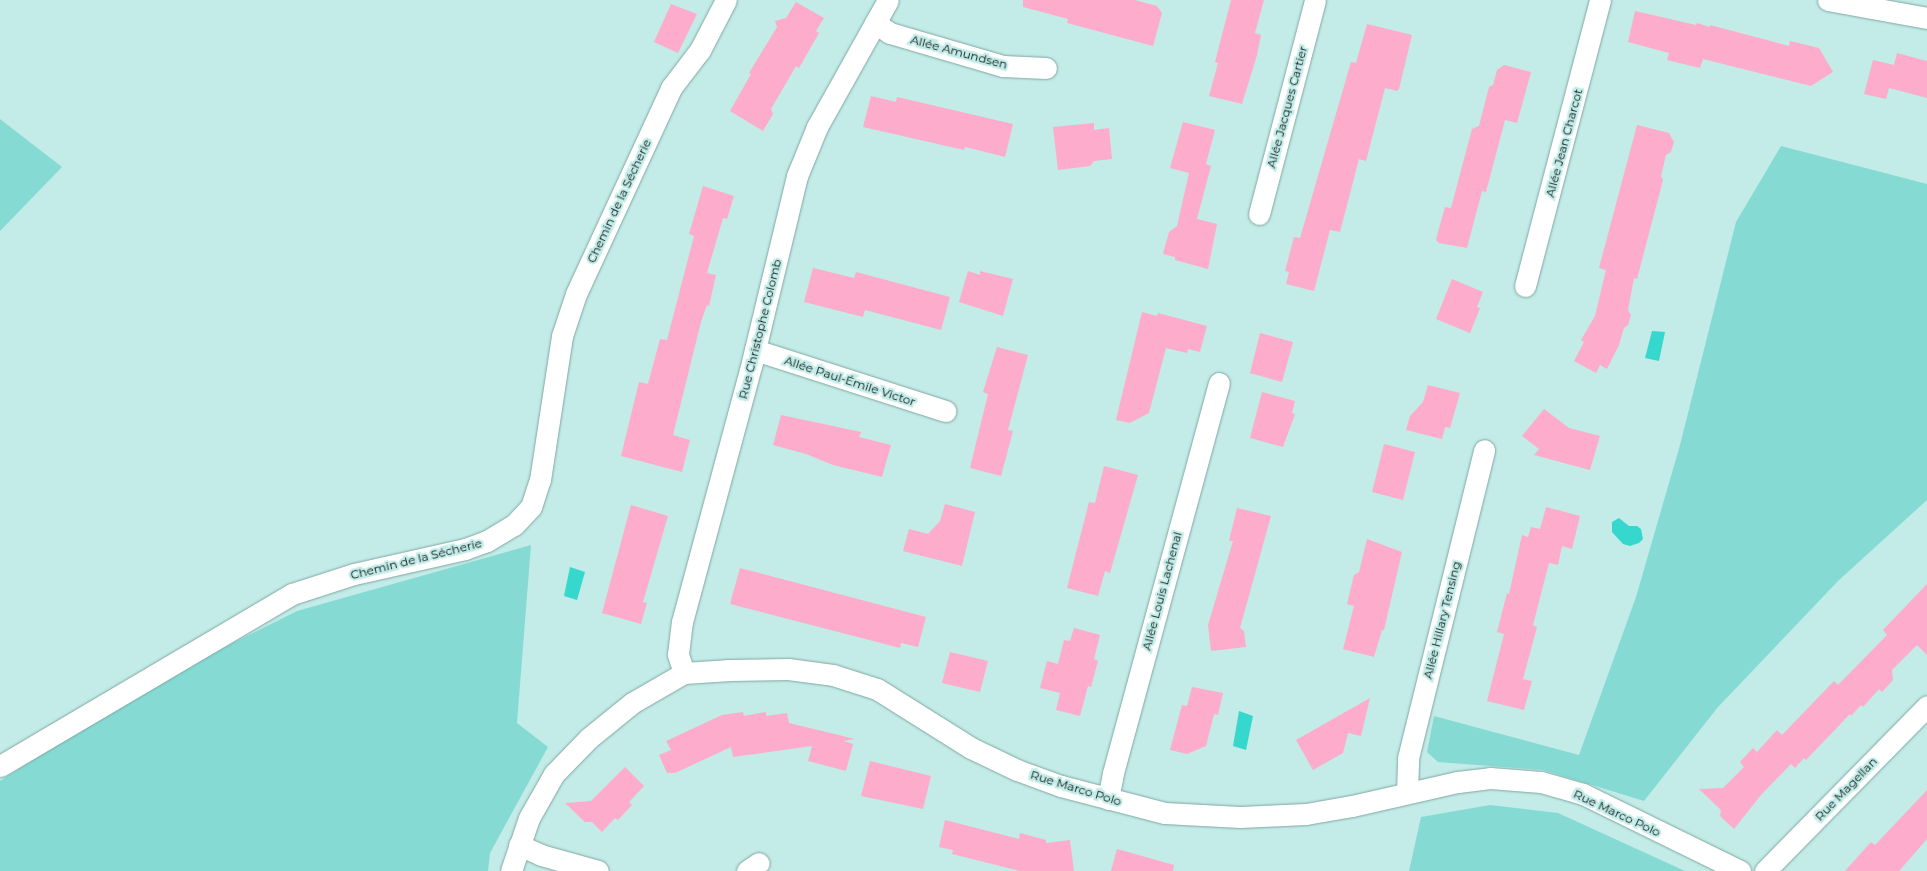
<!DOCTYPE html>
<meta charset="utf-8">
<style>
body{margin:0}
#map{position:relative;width:1927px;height:871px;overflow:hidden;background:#c3ebe7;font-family:Montserrat,sans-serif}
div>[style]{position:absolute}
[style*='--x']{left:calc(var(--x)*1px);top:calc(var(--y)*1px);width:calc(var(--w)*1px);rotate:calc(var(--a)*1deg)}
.green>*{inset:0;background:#85dbd4}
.water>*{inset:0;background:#36d7cd}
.building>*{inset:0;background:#fdaccb}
.roads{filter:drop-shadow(0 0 1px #7fa6a2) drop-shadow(0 0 1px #7fa6a2)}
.street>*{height:21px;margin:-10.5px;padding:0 10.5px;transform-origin:10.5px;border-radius:10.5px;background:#fff}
span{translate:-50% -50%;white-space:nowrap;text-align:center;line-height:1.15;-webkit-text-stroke:4.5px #c3ebe7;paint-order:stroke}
.street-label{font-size:12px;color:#061413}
</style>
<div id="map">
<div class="green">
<i style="clip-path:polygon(0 119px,62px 167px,0 231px)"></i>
<i style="clip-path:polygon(1781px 146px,1927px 184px,1927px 500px,1838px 581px,1718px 707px,1644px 801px,1543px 770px,1438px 762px,1427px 752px,1434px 716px,1579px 755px,1636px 597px,1680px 445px,1736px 222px)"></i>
<i style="clip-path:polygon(531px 545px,517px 723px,548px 747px,490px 853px,488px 871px,0 871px,0 781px,39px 756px,193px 663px,297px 611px)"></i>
<i style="clip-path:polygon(1490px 805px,1558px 813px,1685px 871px,1409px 871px,1421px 817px)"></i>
</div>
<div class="water">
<i style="clip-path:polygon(1652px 331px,1665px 332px,1659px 361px,1645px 358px)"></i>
<i style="clip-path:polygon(1619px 518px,1629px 526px,1637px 526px,1641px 529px,1643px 539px,1639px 543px,1630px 546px,1623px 544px,1612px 532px,1612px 522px)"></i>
<i style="clip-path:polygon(570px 567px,585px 572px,577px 600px,564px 596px)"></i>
<i style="clip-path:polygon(1239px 711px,1253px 716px,1246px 750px,1233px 746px)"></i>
</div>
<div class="building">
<i style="clip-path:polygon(1023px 0,1135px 0,1157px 6px,1162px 13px,1153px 46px,1067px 23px,1068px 19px,1023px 7px)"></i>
<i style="clip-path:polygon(1231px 0,1264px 0,1255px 33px,1261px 35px,1257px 55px,1242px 104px,1209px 96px,1218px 63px,1215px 62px)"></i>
<i style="clip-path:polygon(796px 2px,824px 18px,816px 31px,819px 33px,799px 68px,796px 66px,771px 109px,773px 114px,763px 131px,730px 111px,751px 74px,749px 73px,777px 27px,775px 21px,786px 18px)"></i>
<i style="clip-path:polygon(671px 4px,697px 14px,678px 53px,654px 42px)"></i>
<i style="clip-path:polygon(1635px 11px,1696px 25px,1697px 23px,1710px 27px,1710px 25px,1789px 46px,1790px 41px,1819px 48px,1833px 72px,1811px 86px,1703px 59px,1700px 68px,1667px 60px,1669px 53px,1628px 42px)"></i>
<i style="clip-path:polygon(1367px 24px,1412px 35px,1399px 89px,1397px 91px,1385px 88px,1366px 161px,1359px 159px,1340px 232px,1330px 230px,1314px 291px,1286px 284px,1289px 272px,1285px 271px,1294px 237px,1300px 238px,1351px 62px,1356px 63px)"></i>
<i style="clip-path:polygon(1897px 53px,1927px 61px,1927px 98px,1889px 88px,1886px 99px,1864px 94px,1873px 60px,1894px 65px)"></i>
<i style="clip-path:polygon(1504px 65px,1531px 72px,1517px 123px,1505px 120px,1486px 192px,1482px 191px,1467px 248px,1439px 243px,1436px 240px,1438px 232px,1445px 207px,1451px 208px,1472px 129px,1479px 126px,1489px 87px,1493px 85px,1497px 70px)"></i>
<i style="clip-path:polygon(871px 96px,896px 102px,897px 97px,1013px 124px,1005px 157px,965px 147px,964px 150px,863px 127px)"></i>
<i style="clip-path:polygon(1183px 122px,1215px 130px,1206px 164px,1211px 166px,1197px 219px,1217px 224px,1208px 269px,1175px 260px,1175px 257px,1163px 254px,1169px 232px,1177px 226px,1189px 173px,1170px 168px)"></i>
<i style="clip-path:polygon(1094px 123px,1094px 130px,1109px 128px,1112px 159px,1094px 161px,1090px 166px,1058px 170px,1053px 127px)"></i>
<i style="clip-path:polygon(1637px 125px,1669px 133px,1674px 142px,1671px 152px,1666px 155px,1661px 176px,1663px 180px,1637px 279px,1634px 278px,1628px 310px,1631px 315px,1628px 325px,1624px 328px,1619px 345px,1607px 369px,1600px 365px,1596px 373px,1574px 361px,1584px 342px,1581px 340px,1595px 316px,1606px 270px,1599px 268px)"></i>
<i style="clip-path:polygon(703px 186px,734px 196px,727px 219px,723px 218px,707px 273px,716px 275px,709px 306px,707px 305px,701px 322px,673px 435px,690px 440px,682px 472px,621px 456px,639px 382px,648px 384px,660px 339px,667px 340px,694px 236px,689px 234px)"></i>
<i style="clip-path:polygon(813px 268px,854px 278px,856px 272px,950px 297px,941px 330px,865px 310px,863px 317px,804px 302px)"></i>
<i style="clip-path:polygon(968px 271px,980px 275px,980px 271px,1013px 279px,1003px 316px,959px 302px)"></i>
<i style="clip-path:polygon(1452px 279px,1483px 292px,1477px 307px,1480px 308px,1470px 333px,1436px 319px)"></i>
<i style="clip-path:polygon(1142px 312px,1157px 316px,1158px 313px,1207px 326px,1200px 352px,1188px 349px,1187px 353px,1166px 348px,1149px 413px,1130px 423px,1116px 420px)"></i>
<i style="clip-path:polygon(1260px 333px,1293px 342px,1282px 382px,1250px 373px)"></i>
<i style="clip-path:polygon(997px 347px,1028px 355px,1008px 430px,1013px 431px,1001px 476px,970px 468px,988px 394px,983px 392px)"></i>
<i style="clip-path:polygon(1428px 385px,1460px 393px,1450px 428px,1445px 427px,1442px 439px,1406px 430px,1410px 416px,1423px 402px)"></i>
<i style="clip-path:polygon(1262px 392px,1295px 401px,1292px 413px,1295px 414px,1283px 447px,1250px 438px)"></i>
<i style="clip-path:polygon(1544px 409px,1569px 428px,1600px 436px,1590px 470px,1534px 455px,1539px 449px,1522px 436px)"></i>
<i style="clip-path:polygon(781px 415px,861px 432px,859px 437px,891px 445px,882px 477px,833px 465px,806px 454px,773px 445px)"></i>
<i style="clip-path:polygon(1384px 444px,1415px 452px,1403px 500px,1372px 492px)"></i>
<i style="clip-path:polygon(1104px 466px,1138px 475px,1110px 573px,1105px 571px,1098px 596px,1067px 588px,1089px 502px,1095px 503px)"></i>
<i style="clip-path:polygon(945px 504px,975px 512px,962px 566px,903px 551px,909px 529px,928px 534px,940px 521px)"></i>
<i style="clip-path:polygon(631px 505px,668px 516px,643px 602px,647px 603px,641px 624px,602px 613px)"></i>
<i style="clip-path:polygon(1546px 507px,1580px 516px,1572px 549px,1562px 546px,1558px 565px,1549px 563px,1533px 625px,1537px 627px,1523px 679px,1532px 681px,1524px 710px,1487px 701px,1504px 634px,1497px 632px,1507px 593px,1509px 594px,1522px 535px,1528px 537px,1531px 527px,1540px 529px)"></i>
<i style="clip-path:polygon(1237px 508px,1271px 516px,1240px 628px,1244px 631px,1246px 647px,1211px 651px,1208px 625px,1233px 541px,1229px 541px)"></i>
<i style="clip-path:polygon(1367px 539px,1402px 552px,1384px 630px,1382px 630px,1374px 657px,1343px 649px,1354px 606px,1347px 604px,1354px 575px,1359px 572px)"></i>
<i style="clip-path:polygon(740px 568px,926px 617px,918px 647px,901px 643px,900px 648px,730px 604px)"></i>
<i style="clip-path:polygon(1927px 584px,1927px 655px,1917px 645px,1892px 670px,1893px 680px,1882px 692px,1879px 689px,1863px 707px,1861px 705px,1851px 716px,1850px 714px,1806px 760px,1804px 758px,1795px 768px,1791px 764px,1761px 795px,1734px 829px,1720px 816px,1721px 810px,1699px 789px,1723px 788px,1744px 767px,1740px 762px,1753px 748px,1757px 752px,1777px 730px,1782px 735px,1834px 681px,1838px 685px,1887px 635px,1883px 630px)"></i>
<i style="clip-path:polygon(1074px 628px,1100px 635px,1094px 659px,1098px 661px,1091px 687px,1088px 686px,1080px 716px,1056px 710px,1060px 693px,1040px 688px,1047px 661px,1058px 664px,1064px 640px,1070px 641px)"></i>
<i style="clip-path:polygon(950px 652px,988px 661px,980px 692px,942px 683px)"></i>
<i style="clip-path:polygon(1192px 687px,1223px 693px,1218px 715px,1214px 714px,1206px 746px,1187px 754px,1170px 750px,1182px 705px,1187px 706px)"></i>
<i style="clip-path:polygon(1370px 698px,1361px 736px,1348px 733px,1343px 753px,1313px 770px,1296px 740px)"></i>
<i style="clip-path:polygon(743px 712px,744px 716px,766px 712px,766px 716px,787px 713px,789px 723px,855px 739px,844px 741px,853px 744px,846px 771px,808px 761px,812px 746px,733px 757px,731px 747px,675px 773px,667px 773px,659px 755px,671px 750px,666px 741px,722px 715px)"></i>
<i style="clip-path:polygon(870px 761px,931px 776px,923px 809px,861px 796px)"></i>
<i style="clip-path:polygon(625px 767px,644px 786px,629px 802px,632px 805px,618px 820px,615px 818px,602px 832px,592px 822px,585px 822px,565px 803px,591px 801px)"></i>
<i style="clip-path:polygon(1927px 790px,1927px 839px,1899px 871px,1845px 871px,1871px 842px,1875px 845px)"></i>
<i style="clip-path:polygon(945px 820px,1019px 839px,1020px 833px,1046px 840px,1046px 843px,1070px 840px,1074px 871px,1020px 871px,952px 854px,953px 850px,939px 847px)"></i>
<i style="clip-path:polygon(1117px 849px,1174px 865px,1173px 871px,1111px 871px)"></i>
</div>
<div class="roads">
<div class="street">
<i style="--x:1828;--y:0;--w:101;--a:10.3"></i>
<i style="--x:875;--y:23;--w:18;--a:34"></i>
<i style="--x:890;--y:33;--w:118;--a:16.3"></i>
<i style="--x:1003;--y:66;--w:43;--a:2.7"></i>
<i style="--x:1259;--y:214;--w:221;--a:-75.3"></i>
<i style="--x:1525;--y:286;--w:296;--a:-75.3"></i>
<i style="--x:755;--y:350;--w:200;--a:17.8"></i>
<i style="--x:684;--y:673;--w:20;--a:-108"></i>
<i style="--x:678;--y:654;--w:32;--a:-83"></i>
<i style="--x:682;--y:622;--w:269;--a:-74.9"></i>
<i style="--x:752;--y:362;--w:191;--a:-76.4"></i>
<i style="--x:797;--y:176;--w:53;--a:-67.8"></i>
<i style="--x:817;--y:127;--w:145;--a:-60.8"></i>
<i style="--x:0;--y:766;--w:339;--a:-30.5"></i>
<i style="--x:292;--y:594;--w:65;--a:-17.9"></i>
<i style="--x:354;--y:574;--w:114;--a:-12.7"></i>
<i style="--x:465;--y:549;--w:23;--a:-20"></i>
<i style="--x:487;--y:541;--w:31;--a:-31"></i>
<i style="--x:514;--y:525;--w:25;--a:-47"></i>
<i style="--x:531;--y:507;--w:28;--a:-72"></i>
<i style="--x:540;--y:480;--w:146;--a:-81.3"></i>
<i style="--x:562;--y:336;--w:44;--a:-71.6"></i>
<i style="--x:576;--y:294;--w:227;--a:-65.2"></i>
<i style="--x:671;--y:88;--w:48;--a:-52.7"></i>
<i style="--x:700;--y:50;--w:56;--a:-62.5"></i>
<i style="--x:1407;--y:792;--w:34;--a:-88"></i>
<i style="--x:1408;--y:758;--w:317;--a:-76.1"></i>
<i style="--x:1108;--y:799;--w:26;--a:-79"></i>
<i style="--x:1113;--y:773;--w:404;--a:-74.8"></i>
<i style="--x:519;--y:845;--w:24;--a:24"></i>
<i style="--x:541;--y:855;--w:59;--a:15.7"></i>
<i style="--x:511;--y:871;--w:56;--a:-71.2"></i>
<i style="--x:529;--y:818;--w:51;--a:-60.4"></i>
<i style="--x:554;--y:774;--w:50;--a:-45.8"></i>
<i style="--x:589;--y:738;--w:55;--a:-39.1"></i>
<i style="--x:632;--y:703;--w:60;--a:-30"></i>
<i style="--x:684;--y:673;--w:46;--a:-3.7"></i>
<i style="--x:730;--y:670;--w:58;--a:-1"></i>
<i style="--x:788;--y:669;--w:45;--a:7.6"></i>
<i style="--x:833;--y:675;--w:46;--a:17.7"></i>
<i style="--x:877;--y:689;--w:111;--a:32.1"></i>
<i style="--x:971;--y:748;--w:51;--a:25.6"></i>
<i style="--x:1017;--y:770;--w:47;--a:20"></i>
<i style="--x:1061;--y:786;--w:107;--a:14.6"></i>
<i style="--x:1165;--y:813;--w:75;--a:3.1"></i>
<i style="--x:1240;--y:817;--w:66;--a:-2.6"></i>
<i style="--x:1306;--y:814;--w:47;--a:-9.9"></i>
<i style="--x:1352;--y:806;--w:109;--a:-12.8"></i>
<i style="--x:1458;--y:782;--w:32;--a:-7"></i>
<i style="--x:1490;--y:778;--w:51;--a:4.5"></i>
<i style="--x:1541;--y:782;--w:44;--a:15.9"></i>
<i style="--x:1583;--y:794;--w:175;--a:26.1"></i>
<i style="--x:747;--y:871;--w:14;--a:-34"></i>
<i style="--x:1765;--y:871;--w:231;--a:-45.5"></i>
</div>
</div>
<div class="street-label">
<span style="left:959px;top:52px;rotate:15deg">Allée Amundsen</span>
<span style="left:1287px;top:107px;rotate:-75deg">Allée Jacques Cartier</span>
<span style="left:1564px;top:143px;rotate:-75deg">Allée Jean Charcot</span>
<span style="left:619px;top:201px;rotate:-65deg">Chemin de la Sécherie</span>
<span style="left:760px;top:329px;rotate:-76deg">Rue Christophe Colomb</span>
<span style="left:850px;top:381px;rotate:18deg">Allée Paul-Émile Victor</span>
<span style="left:416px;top:559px;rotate:-14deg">Chemin de la Sécherie</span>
<span style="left:1162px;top:591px;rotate:-75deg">Allée Louis Lachenal</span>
<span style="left:1442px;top:620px;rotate:-76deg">Allée Hillary Tensing</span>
<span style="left:1076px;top:788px;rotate:17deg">Rue Marco Polo</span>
<span style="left:1846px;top:789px;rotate:-46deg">Rue Magellan</span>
<span style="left:1617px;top:813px;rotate:25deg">Rue Marco Polo</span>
</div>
</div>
